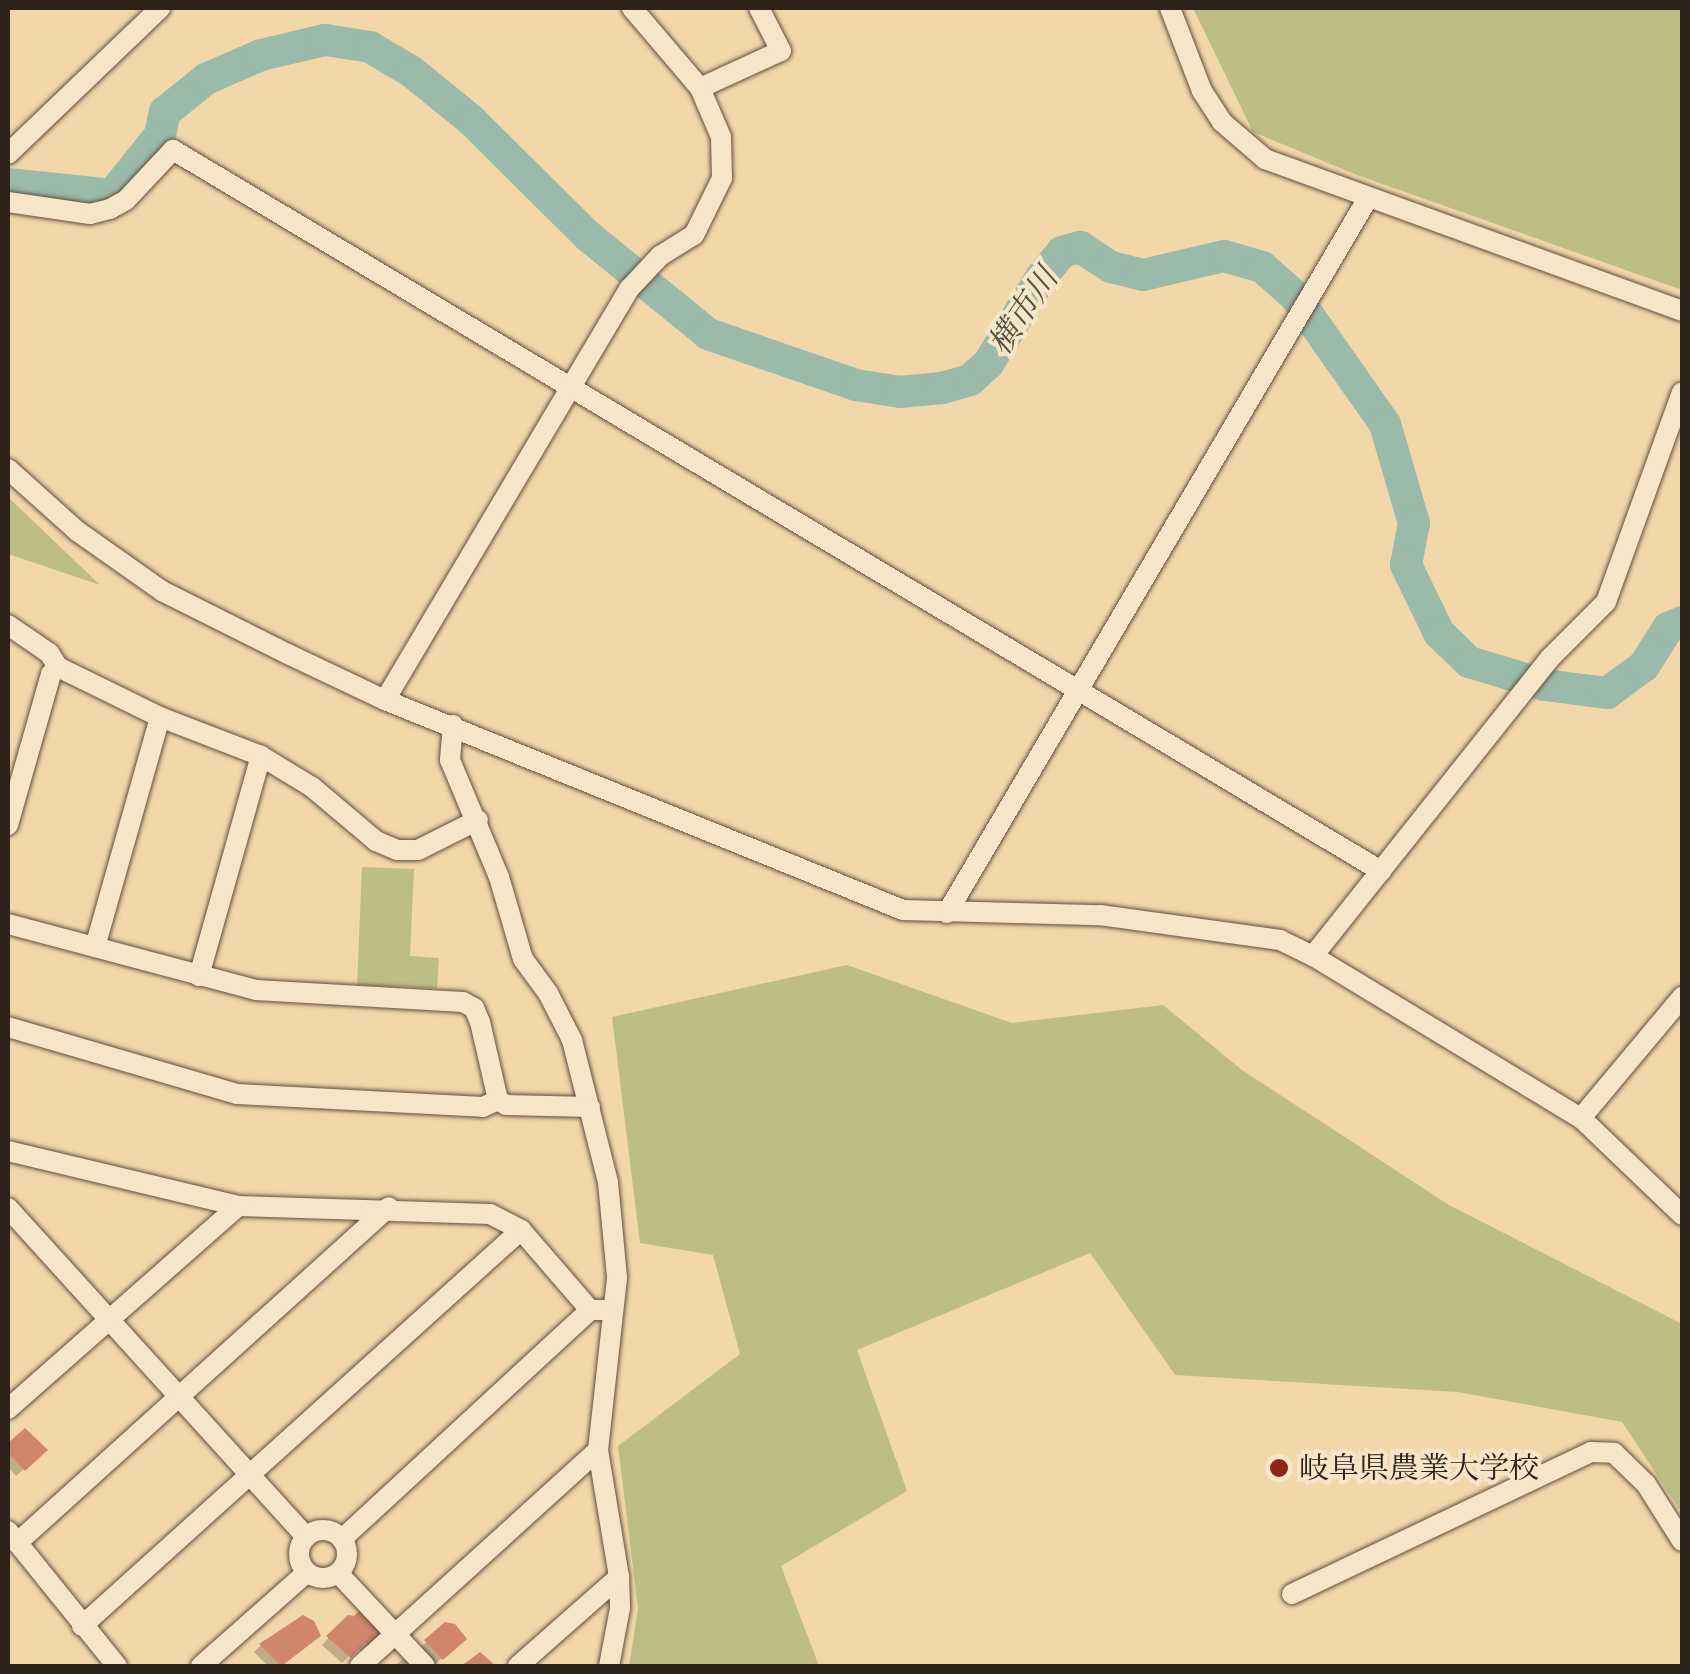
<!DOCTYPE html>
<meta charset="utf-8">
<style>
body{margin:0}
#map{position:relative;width:1690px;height:1674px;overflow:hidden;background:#f2d7ab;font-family:Alegreya,"Noto Serif JP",serif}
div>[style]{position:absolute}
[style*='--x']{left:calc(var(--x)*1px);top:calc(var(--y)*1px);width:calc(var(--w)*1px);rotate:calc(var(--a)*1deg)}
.green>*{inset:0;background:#bebd86}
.shadow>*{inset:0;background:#0003}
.river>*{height:32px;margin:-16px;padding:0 16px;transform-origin:16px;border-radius:16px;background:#9bbaa9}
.building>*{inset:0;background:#d1856c}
.roads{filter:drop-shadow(0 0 2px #5f4f3f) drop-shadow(0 0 2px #5f4f3f)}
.minor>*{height:20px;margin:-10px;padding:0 10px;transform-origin:10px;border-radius:10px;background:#f7e5c8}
.minor>.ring{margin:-10px;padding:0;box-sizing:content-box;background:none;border:20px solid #f7e5c8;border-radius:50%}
.dots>*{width:28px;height:28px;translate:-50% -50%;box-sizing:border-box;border:5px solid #f7e5c8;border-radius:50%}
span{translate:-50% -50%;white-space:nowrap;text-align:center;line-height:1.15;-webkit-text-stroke:8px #f7e5c8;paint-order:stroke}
.poi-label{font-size:30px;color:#2e221b}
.left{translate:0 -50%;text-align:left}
.water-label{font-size:32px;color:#4f5046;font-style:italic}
.frame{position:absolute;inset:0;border:10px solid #2e221b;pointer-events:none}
</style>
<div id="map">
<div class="green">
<i style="clip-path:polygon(1193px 8px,1682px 8px,1682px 290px,1357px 175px,1253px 132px)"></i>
<i style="clip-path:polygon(8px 497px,100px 585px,8px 554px)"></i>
<i style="clip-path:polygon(362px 867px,414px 869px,410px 956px,439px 958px,437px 988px,357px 985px)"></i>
<i style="clip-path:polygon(847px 965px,1012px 1023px,1163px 1005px,1242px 1070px,1449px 1205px,1682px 1324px,1682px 1513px,1622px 1422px,1458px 1392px,1175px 1375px,1090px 1253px,857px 1350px,907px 1491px,781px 1566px,819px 1666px,629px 1666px,638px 1608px,618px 1446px,740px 1354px,713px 1255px,640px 1243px,612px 1017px)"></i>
</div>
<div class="shadow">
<i style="clip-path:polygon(25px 1431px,45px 1450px,16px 1476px,8px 1467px,8px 1446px)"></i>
<i style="clip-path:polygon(349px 1617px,383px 1632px,363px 1652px,356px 1649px,342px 1663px,322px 1645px)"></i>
<i style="clip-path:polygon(446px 1624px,457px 1646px,434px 1665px,419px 1649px)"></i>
<i style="clip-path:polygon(311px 1643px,282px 1666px,268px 1666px,254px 1652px,261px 1645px)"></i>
<i style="clip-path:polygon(404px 1658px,411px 1666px,395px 1666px,397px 1664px)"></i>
</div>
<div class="river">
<i style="--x:8;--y:184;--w:105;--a:6"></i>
<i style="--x:112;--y:195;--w:77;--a:-51.3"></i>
<i style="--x:160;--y:135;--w:24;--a:-78"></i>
<i style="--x:165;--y:112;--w:53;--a:-38.8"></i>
<i style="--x:206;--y:79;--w:60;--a:-23.6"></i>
<i style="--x:261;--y:55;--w:66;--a:-13.2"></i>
<i style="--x:325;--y:40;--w:46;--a:8.8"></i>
<i style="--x:370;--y:47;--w:49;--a:30.8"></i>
<i style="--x:412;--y:72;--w:76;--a:39.1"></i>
<i style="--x:471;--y:120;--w:165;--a:44.8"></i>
<i style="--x:588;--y:236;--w:155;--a:39.2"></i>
<i style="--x:708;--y:334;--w:157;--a:19"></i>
<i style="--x:856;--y:385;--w:45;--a:9"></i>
<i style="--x:900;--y:392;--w:42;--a:-5.4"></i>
<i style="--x:942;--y:388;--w:29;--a:-16"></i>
<i style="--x:970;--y:380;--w:24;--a:-42"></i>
<i style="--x:988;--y:364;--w:103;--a:-58.5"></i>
<i style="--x:1042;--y:276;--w:31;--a:-50"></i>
<i style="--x:1062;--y:252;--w:19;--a:-16"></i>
<i style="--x:1080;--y:247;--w:37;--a:33"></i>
<i style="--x:1111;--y:267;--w:33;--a:14"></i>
<i style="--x:1143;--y:275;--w:83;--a:-13.2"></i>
<i style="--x:1224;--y:256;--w:40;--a:16"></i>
<i style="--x:1262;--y:267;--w:44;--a:41.3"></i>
<i style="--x:1295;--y:296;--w:156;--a:54.9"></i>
<i style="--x:1385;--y:424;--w:103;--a:73.7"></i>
<i style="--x:1414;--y:523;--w:43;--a:100.8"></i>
<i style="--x:1406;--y:565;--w:76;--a:64.1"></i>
<i style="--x:1439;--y:633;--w:42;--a:44"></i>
<i style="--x:1469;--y:662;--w:79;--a:16.8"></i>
<i style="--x:1545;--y:685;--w:63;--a:7.4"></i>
<i style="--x:1607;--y:693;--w:46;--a:-36.1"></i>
<i style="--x:1644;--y:666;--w:45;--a:-57.7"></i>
<i style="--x:1668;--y:628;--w:15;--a:-23"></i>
</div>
<div class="building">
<i style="clip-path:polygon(25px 1428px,48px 1450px,25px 1471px,8px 1453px,8px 1443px)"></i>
<i style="clip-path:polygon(362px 1608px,386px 1632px,372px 1646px,365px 1643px,351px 1658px,326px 1636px,348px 1615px,354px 1616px)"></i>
<i style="clip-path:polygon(303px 1615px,314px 1621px,321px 1636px,281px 1666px,259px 1644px)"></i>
<i style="clip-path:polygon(445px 1622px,455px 1624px,467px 1639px,443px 1660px,424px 1640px)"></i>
<i style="clip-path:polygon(480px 1652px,496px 1666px,461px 1666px)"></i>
</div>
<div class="roads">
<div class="minor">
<i style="--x:1170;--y:8;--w:89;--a:68.9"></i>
<i style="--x:1202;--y:91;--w:37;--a:57"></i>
<i style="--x:1222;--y:122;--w:57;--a:40.7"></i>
<i style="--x:1265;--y:159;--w:444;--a:20"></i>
<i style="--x:700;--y:88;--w:89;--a:-24.6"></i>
<i style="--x:781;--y:51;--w:48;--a:-117.1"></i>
<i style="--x:8;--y:154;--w:211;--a:-43.8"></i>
<i style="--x:8;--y:202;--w:83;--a:8.3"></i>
<i style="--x:90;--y:214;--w:21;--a:-14"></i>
<i style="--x:110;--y:209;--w:18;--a:-29"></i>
<i style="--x:126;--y:200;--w:69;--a:-46.8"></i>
<i style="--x:173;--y:150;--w:1407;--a:30.83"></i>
<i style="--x:8;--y:469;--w:93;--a:41.9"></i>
<i style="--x:77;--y:531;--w:104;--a:35.2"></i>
<i style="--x:162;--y:591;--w:141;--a:26.6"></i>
<i style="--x:288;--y:654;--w:107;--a:25.4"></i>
<i style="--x:385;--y:700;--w:559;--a:22.07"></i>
<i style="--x:903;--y:910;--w:197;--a:1.5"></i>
<i style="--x:1100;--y:915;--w:182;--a:7.9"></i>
<i style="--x:1280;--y:940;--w:37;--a:26"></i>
<i style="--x:1313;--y:956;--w:313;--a:31.2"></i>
<i style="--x:1581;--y:1118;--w:140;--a:43.8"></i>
<i style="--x:8;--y:625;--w:50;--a:34.3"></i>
<i style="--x:49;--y:653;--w:17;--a:57"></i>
<i style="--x:58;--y:667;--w:114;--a:26.1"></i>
<i style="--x:160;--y:717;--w:108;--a:21.1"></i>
<i style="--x:261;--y:756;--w:60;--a:31.3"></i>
<i style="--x:312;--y:787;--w:84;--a:40.2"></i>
<i style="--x:376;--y:841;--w:23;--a:23"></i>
<i style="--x:397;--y:850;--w:21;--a:0"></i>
<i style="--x:418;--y:850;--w:67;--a:-26.6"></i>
<i style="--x:385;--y:700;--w:479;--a:-59.3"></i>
<i style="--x:630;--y:288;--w:44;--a:-46.8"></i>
<i style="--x:660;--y:256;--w:40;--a:-32"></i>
<i style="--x:694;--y:235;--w:64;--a:-63.8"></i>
<i style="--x:722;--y:178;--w:41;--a:-91.4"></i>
<i style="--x:721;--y:137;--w:53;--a:-113.2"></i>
<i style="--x:700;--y:88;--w:105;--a:-130.4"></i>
<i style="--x:453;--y:725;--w:35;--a:95"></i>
<i style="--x:450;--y:760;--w:127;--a:67.3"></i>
<i style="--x:499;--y:877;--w:85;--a:73.7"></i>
<i style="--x:523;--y:959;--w:42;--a:53.7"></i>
<i style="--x:548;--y:993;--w:53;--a:62.9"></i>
<i style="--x:572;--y:1040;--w:146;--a:75.8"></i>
<i style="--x:608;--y:1182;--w:96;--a:84.6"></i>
<i style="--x:617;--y:1278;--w:173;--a:96.3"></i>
<i style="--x:598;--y:1450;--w:129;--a:80.6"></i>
<i style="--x:619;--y:1577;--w:31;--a:88"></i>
<i style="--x:620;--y:1608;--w:59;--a:100.7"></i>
<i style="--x:8;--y:825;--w:157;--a:-74.1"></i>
<i style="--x:51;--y:674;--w:10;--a:-45"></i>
<i style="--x:947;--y:913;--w:830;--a:-59.51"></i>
<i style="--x:8;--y:924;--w:257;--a:14.9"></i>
<i style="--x:256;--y:990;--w:207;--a:3.3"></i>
<i style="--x:463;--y:1002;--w:13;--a:29"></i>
<i style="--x:474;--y:1008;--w:15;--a:67"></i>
<i style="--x:480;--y:1022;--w:80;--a:77"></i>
<i style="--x:95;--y:947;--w:239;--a:-74.2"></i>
<i style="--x:1313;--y:956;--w:381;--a:-51.5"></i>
<i style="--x:1550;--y:658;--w:79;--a:-45"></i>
<i style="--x:1606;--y:602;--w:223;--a:-70.1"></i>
<i style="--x:199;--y:976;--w:229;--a:-74.3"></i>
<i style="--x:8;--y:1027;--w:239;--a:16.3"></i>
<i style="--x:237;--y:1094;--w:246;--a:3"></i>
<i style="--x:483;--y:1107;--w:17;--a:-25"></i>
<i style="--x:498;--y:1100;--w:9;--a:32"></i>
<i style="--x:506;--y:1105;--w:84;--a:1.4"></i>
<i style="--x:1581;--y:1118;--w:158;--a:-50.1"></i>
<i style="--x:8;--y:1151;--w:236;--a:13.4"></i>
<i style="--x:238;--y:1206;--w:252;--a:1.8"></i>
<i style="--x:490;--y:1214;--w:35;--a:27"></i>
<i style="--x:8;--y:1208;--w:444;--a:47.8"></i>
<i style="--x:8;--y:1409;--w:307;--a:-41.4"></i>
<i class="ring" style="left:299px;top:1530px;width:28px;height:28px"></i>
<i style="--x:8;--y:1531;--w:174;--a:51.1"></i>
<i style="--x:342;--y:1539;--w:338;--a:-42.7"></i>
<i style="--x:590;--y:1310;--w:14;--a:0"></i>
<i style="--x:17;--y:1543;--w:501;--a:-42.09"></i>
<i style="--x:338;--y:1573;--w:127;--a:46.9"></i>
<i style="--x:1292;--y:1594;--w:331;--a:-25.4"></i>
<i style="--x:1591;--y:1452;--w:23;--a:2"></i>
<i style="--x:1614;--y:1453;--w:45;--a:44.1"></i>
<i style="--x:1646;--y:1484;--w:67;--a:57.7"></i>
<i style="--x:82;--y:1626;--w:591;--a:-42.05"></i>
<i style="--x:521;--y:1230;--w:106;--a:49.2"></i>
<i style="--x:201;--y:1666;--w:140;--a:-41.5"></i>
<i style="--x:360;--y:1666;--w:321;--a:-42.2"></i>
<i style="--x:518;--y:1666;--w:135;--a:-41.4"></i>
</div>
</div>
<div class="dots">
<i style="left:1279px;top:1468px;background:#8f2418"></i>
</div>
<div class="poi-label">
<span class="left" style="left:1299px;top:1468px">岐阜県農業大学校</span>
</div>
<div class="water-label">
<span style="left:1023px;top:311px;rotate:-56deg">横市川</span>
</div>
<div class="frame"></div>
</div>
